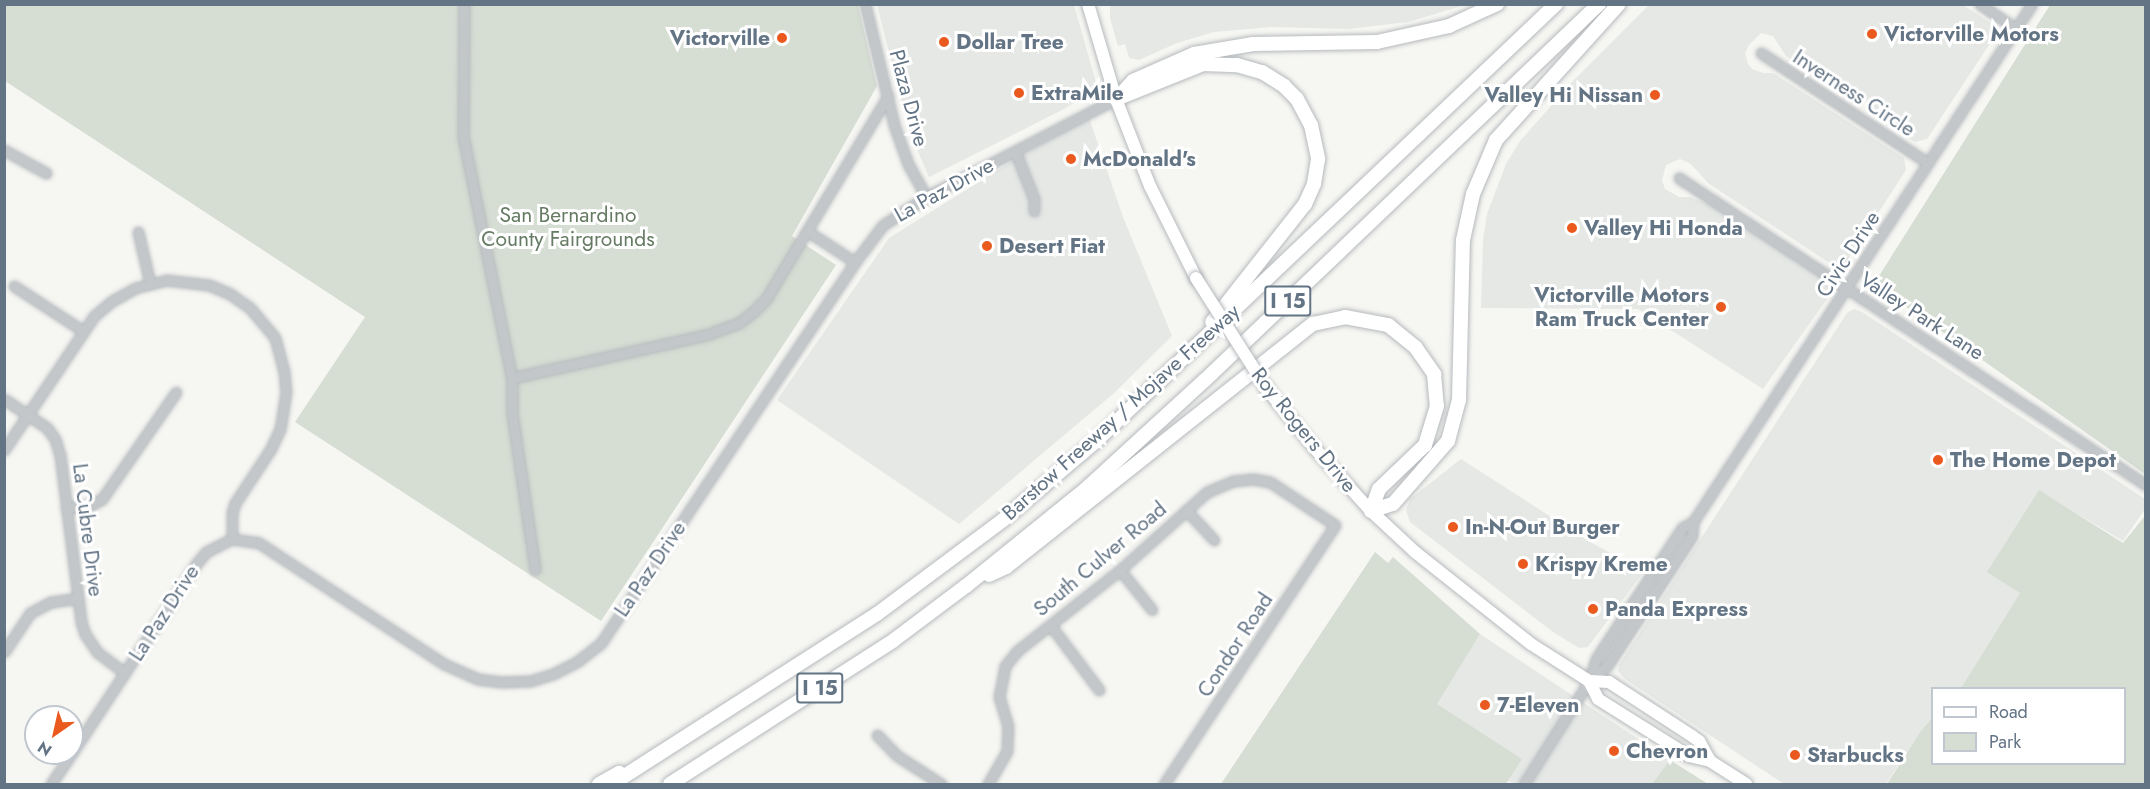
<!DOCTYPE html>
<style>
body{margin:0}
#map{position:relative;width:2150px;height:789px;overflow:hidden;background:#f6f6f2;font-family:Jost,sans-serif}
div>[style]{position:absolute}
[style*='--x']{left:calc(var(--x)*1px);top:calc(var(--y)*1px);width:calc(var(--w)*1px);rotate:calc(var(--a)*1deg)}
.built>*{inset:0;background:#e6e8e6}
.green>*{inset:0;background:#d6ddd3}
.roads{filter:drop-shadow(0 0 2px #b6babe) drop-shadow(0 0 2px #b6babe)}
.minor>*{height:9px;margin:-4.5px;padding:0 4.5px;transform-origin:4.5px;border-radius:4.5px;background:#c3c7ca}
.major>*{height:12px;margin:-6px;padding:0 6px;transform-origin:6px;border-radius:6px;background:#fff}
.highway>*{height:14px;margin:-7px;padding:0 7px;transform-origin:7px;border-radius:7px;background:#fff}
.bridges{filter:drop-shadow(0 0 2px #b6babe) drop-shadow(0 0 2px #b6babe)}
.major-bridge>*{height:12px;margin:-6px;padding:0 6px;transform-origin:6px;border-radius:6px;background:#fff}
.dots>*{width:16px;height:16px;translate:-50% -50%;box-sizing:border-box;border:3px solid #fff;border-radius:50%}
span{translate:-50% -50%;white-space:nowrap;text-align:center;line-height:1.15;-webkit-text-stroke:6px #fff;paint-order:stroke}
.shield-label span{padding:2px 4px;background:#fff;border:2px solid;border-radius:4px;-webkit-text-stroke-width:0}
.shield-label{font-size:20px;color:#637485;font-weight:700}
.poi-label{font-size:21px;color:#637485;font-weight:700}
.left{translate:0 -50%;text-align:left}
.right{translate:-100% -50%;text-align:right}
.street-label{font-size:21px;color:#637485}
.park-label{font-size:21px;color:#667b63}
.frame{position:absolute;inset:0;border:6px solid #637485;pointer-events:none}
.legend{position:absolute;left:1931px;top:687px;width:195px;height:78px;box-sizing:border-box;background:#fff;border:2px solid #c1c7ce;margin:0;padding:8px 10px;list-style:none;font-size:18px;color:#637485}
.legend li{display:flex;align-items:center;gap:12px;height:30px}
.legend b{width:30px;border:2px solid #c1c7ce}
.north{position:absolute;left:24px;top:705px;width:60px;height:60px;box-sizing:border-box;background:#fff;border:2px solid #c1c7ce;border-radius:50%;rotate:214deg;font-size:16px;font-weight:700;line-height:24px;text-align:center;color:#637485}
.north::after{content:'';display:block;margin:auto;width:21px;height:27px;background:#ea591e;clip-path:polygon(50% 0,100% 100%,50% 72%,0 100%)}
</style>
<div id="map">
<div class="built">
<i style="clip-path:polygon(877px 5px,1074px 5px,1098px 89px,1062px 110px,929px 177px,909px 131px)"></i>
<i style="clip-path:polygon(1110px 5px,1110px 4px,1465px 5px,1408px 22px,1348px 29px,1272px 27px,1214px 32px,1177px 43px,1139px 60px,1129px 58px,1125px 44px,1118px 46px,1110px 18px)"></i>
<i style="clip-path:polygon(1649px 5px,1963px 5px,1992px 24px,1995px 36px,1927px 139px,1915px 142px,1872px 113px,1871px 105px,1863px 99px,1852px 101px,1786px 56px,1773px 36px,1761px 33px,1749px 45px,1745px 53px,1748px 64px,1752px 69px,1763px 73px,1773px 73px,1904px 158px,1906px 170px,1845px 264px,1834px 266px,1708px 183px,1691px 164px,1680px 159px,1666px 165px,1662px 180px,1665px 189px,1679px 197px,1690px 197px,1722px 210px,1837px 285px,1763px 389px,1638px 309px,1481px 308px,1483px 240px,1487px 214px,1506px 164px,1520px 141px,1573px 81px)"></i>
<i style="clip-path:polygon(1089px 118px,1123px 217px,1172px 336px,1114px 393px,959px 524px,777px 400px,889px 238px,1025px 153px)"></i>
<i style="clip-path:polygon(1854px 309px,1862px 312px,2145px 499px,2145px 509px,2123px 541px,2039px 491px,2020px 593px,1961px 688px,1932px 688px,1932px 718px,1920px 732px,1886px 784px,1784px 784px,1625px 679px,1618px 671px,1619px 665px,1847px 313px)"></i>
<i style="clip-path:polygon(1461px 459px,1590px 542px,1644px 571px,1588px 647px,1579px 648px,1553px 632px,1410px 522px,1406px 510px,1410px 499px)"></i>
<i style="clip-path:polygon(1480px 634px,1670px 760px,1652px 784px,1515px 784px,1508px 781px,1521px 759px,1436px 704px)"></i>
</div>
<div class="green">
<i style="clip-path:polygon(4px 5px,858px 5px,877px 86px,792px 236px,836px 265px,601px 621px,295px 422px,365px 317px,5px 81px)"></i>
<i style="clip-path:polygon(2050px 5px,2145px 5px,2145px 474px,1874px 284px)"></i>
<i style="clip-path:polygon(2039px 490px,2123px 543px,2145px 516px,2145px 784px,1887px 784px,1920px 732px,1932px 718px,1932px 764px,2124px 764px,2124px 688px,1961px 688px,2020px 593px,1987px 572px)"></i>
<i style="clip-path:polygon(1375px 552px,1388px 563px,1393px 557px,1480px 634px,1437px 704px,1522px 759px,1506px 784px,1221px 784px)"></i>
<i style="clip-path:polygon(1670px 760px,1708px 784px,1652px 784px)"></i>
</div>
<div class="roads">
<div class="minor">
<i style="--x:464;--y:4;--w:132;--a:90.4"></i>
<i style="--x:463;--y:136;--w:247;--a:78.6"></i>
<i style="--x:512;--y:378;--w:35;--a:90"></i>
<i style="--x:512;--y:413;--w:158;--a:81.6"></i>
<i style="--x:865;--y:4;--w:124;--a:76.5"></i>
<i style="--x:894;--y:125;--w:41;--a:70.3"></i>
<i style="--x:908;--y:164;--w:38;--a:61"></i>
<i style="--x:1980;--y:4;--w:44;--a:34.8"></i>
<i style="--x:1761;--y:53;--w:200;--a:33.4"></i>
<i style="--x:4;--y:150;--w:48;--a:28.7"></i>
<i style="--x:1015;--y:151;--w:52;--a:68.4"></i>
<i style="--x:1034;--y:199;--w:12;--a:90"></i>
<i style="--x:1679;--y:178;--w:559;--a:33.32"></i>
<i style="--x:807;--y:231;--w:57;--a:32.9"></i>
<i style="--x:138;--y:232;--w:52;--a:76.8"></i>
<i style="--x:14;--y:286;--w:82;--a:33.1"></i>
<i style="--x:512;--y:378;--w:199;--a:-12.5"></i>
<i style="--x:706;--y:335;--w:35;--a:-20"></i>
<i style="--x:739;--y:323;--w:18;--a:-38"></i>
<i style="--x:753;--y:312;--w:18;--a:-45"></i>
<i style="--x:766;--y:299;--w:237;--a:-59"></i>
<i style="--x:4;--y:399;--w:52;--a:34"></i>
<i style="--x:47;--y:428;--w:14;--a:54"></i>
<i style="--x:55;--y:439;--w:17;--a:73"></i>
<i style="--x:60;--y:455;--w:168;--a:82.8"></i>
<i style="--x:81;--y:622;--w:13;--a:72"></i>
<i style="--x:85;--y:634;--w:22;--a:56"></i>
<i style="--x:97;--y:652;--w:35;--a:37"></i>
<i style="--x:4;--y:450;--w:161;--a:-56.1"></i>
<i style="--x:94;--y:316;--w:23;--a:-40"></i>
<i style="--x:112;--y:301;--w:26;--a:-29"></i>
<i style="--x:135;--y:288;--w:32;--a:-14"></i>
<i style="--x:166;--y:280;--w:43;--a:6.6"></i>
<i style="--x:209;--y:285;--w:23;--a:23"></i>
<i style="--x:230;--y:294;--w:24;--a:35"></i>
<i style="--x:250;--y:308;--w:39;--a:50"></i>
<i style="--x:275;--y:338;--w:34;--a:75"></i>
<i style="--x:284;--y:371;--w:21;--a:85"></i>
<i style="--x:286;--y:392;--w:37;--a:99"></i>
<i style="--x:280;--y:429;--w:23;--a:115"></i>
<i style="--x:270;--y:450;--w:64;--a:123.4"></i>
<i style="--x:235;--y:503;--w:10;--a:107"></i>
<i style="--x:232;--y:513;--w:26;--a:90"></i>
<i style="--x:66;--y:508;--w:25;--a:-7"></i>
<i style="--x:91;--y:505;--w:13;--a:-29"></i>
<i style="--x:102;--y:499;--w:130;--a:-55.3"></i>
<i style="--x:1186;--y:510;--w:41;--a:47"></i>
<i style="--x:1120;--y:570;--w:51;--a:51.3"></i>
<i style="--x:1051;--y:626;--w:80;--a:53.1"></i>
<i style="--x:4;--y:652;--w:47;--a:-56.3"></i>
<i style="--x:30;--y:613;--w:24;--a:-28"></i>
<i style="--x:51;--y:602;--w:27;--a:-8"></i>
<i style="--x:1589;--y:681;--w:23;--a:-40"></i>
<i style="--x:1607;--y:666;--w:155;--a:-56.8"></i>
<i style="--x:1692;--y:536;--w:14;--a:-86"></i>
<i style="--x:1693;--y:522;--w:619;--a:-56.8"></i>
<i style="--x:877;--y:735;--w:28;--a:46"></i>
<i style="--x:896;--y:755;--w:54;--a:32.8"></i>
<i style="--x:72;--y:753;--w:226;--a:-56.7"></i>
<i style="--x:196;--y:564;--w:16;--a:-50"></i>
<i style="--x:206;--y:552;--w:29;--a:-27"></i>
<i style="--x:232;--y:539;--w:27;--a:8"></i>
<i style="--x:259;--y:543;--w:221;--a:33.2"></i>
<i style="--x:444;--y:664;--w:36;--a:24"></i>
<i style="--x:477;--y:679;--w:25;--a:7"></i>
<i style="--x:502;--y:682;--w:28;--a:-2"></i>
<i style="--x:530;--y:681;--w:24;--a:-17"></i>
<i style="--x:553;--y:674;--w:28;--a:-27"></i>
<i style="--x:578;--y:661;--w:29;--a:-38"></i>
<i style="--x:601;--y:643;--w:458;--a:-56.3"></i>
<i style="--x:855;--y:262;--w:46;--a:-52.9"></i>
<i style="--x:883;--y:225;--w:51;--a:-33.1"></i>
<i style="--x:926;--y:197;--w:214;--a:-27.3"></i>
<i style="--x:51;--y:784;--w:37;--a:-56"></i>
<i style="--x:988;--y:784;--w:38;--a:-60"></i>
<i style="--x:1007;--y:751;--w:25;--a:-88"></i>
<i style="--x:1008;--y:726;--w:30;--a:-107"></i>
<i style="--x:999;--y:697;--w:32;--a:-79"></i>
<i style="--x:1005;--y:666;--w:19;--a:-51"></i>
<i style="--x:1017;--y:651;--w:131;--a:-38.2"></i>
<i style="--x:1120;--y:570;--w:117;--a:-41.9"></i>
<i style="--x:1207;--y:492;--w:28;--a:-23"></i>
<i style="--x:1233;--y:481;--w:20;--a:-6"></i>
<i style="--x:1253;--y:479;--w:17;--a:10"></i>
<i style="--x:1270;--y:482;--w:78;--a:33.5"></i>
<i style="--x:1335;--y:525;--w:310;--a:123.4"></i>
<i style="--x:1524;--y:784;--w:122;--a:-57.7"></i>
<i style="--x:1589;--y:681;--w:23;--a:-72"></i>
<i style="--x:1596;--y:659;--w:157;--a:-56.7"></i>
<i style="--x:1682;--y:528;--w:13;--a:-29"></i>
</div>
<div class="major">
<i style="--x:1088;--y:4;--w:99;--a:73.6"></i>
<i style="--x:1116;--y:99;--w:93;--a:68.7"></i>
<i style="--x:1150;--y:186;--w:103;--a:63.4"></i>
<i style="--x:1267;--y:389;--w:78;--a:51.2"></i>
<i style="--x:1316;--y:450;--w:82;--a:48"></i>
<i style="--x:1371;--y:511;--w:60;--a:43"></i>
<i style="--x:1415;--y:552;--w:148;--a:38.4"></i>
<i style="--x:1531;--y:644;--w:69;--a:32.5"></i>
<i style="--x:1589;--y:681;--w:20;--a:3"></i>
<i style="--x:1609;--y:682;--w:99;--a:33"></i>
<i style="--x:1692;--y:736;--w:9;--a:36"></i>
<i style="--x:1699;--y:741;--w:23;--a:61"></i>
<i style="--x:1589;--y:681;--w:20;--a:63"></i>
<i style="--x:1598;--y:699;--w:107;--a:32.1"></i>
<i style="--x:1689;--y:756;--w:22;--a:13"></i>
<i style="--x:1710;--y:761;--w:43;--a:32.6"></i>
</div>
<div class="highway">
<i style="--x:1124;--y:91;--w:13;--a:-48"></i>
<i style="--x:1133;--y:81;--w:67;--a:-23.9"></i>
<i style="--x:1194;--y:54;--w:60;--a:-9.6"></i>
<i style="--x:1253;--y:44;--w:124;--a:-0.9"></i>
<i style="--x:1377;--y:42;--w:74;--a:-12.5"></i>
<i style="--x:1449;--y:26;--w:53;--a:-24.6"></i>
<i style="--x:1116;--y:99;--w:94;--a:-21.9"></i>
<i style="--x:1203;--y:64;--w:34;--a:2"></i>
<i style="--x:1237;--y:65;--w:26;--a:16"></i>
<i style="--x:1262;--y:72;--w:26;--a:32"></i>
<i style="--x:1284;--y:86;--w:18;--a:45"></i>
<i style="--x:1297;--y:99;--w:30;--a:62"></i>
<i style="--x:1311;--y:125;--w:35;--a:78"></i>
<i style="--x:1318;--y:159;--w:25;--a:99"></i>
<i style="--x:1314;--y:184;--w:22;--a:114"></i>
<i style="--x:1305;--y:204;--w:150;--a:128.2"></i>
<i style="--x:1371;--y:511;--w:23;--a:-18"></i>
<i style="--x:1393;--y:504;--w:84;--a:-48.9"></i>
<i style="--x:1448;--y:441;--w:42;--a:-75"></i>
<i style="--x:1459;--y:400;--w:160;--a:-88.6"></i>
<i style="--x:1463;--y:240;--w:47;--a:-77.7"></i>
<i style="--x:1473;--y:194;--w:59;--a:-66.9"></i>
<i style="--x:1496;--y:140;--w:183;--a:-47.9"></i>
<i style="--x:989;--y:575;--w:19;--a:-25"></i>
<i style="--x:1006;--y:567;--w:392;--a:-38.4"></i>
<i style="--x:1313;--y:324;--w:33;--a:-12"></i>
<i style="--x:1345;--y:317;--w:44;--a:10.5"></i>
<i style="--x:1388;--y:325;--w:36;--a:39"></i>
<i style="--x:1416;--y:348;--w:32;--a:55"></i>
<i style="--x:1434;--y:374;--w:32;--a:85"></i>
<i style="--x:1437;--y:406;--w:41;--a:107.1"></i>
<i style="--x:1425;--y:445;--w:64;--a:136.3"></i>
<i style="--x:1379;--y:489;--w:23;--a:110"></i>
<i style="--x:599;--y:784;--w:23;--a:-29"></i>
<i style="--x:612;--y:784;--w:315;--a:-32.7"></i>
<i style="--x:877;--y:614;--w:157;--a:-36.7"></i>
<i style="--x:1003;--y:520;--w:121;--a:-40.3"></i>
<i style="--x:1095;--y:442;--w:636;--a:-43.53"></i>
<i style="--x:670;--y:784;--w:266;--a:-32.7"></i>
<i style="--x:894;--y:640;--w:90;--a:-36.9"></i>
<i style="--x:966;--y:586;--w:156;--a:-39"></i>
<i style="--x:1087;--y:488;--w:160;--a:-42.5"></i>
<i style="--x:1205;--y:380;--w:545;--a:-43.66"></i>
</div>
</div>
<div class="bridges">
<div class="major-bridge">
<i style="--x:1196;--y:278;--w:132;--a:57.4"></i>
</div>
</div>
<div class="dots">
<i style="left:1872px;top:34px;background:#ea591e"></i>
<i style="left:782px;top:38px;background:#ea591e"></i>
<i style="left:944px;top:42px;background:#ea591e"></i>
<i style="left:1019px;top:93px;background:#ea591e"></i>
<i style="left:1655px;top:95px;background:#ea591e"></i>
<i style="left:1071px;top:159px;background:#ea591e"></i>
<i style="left:1572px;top:228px;background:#ea591e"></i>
<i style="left:987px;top:246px;background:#ea591e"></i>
<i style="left:1721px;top:307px;background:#ea591e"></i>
<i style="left:1938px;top:460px;background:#ea591e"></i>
<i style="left:1453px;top:527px;background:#ea591e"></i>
<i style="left:1523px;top:564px;background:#ea591e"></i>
<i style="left:1593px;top:609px;background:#ea591e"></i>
<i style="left:1485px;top:705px;background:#ea591e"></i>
<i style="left:1614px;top:751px;background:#ea591e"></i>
<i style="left:1795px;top:755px;background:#ea591e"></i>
</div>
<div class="shield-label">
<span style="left:1288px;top:301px">I 15</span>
<span style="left:820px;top:688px">I 15</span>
</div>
<div class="poi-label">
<span class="left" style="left:1884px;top:34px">Victorville Motors</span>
<span class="right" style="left:770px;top:38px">Victorville</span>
<span class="left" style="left:956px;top:42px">Dollar Tree</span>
<span class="left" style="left:1031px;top:93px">ExtraMile</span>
<span class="right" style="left:1643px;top:95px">Valley Hi Nissan</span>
<span class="left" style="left:1083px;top:159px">McDonald's</span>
<span class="left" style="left:1584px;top:228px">Valley Hi Honda</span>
<span class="left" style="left:999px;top:246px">Desert Fiat</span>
<span class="right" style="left:1709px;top:307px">Victorville Motors<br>Ram Truck Center</span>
<span class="left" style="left:1950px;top:460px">The Home Depot</span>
<span class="left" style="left:1465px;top:527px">In-N-Out Burger</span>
<span class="left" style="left:1535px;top:564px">Krispy Kreme</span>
<span class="left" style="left:1605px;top:609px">Panda Express</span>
<span class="left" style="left:1497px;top:705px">7-Eleven</span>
<span class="left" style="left:1626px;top:751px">Chevron</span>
<span class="left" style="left:1807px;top:755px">Starbucks</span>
</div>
<div class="street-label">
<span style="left:1854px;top:93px;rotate:33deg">Inverness Circle</span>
<span style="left:909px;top:98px;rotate:75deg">Plaza Drive</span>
<span style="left:944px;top:190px;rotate:-29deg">La Paz Drive</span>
<span style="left:1848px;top:254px;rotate:-57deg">Civic Drive</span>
<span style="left:1922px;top:316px;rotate:33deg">Valley Park Lane</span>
<span style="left:1121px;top:412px;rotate:-42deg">Barstow Freeway / Mojave Freeway</span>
<span style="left:1304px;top:430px;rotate:51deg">Roy Rogers Drive</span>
<span style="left:88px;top:530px;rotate:83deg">La Cubre Drive</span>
<span style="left:1100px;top:559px;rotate:-40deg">South Culver Road</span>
<span style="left:650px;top:569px;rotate:-56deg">La Paz Drive</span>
<span style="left:164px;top:613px;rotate:-57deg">La Paz Drive</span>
<span style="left:1235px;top:645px;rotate:-57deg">Condor Road</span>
</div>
<div class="park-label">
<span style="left:568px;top:227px">San Bernardino<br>County Fairgrounds</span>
</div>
<div class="frame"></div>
<ul class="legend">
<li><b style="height:8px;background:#fff"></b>Road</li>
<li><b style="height:16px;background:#d6ddd3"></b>Park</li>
</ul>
<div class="north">N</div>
</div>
